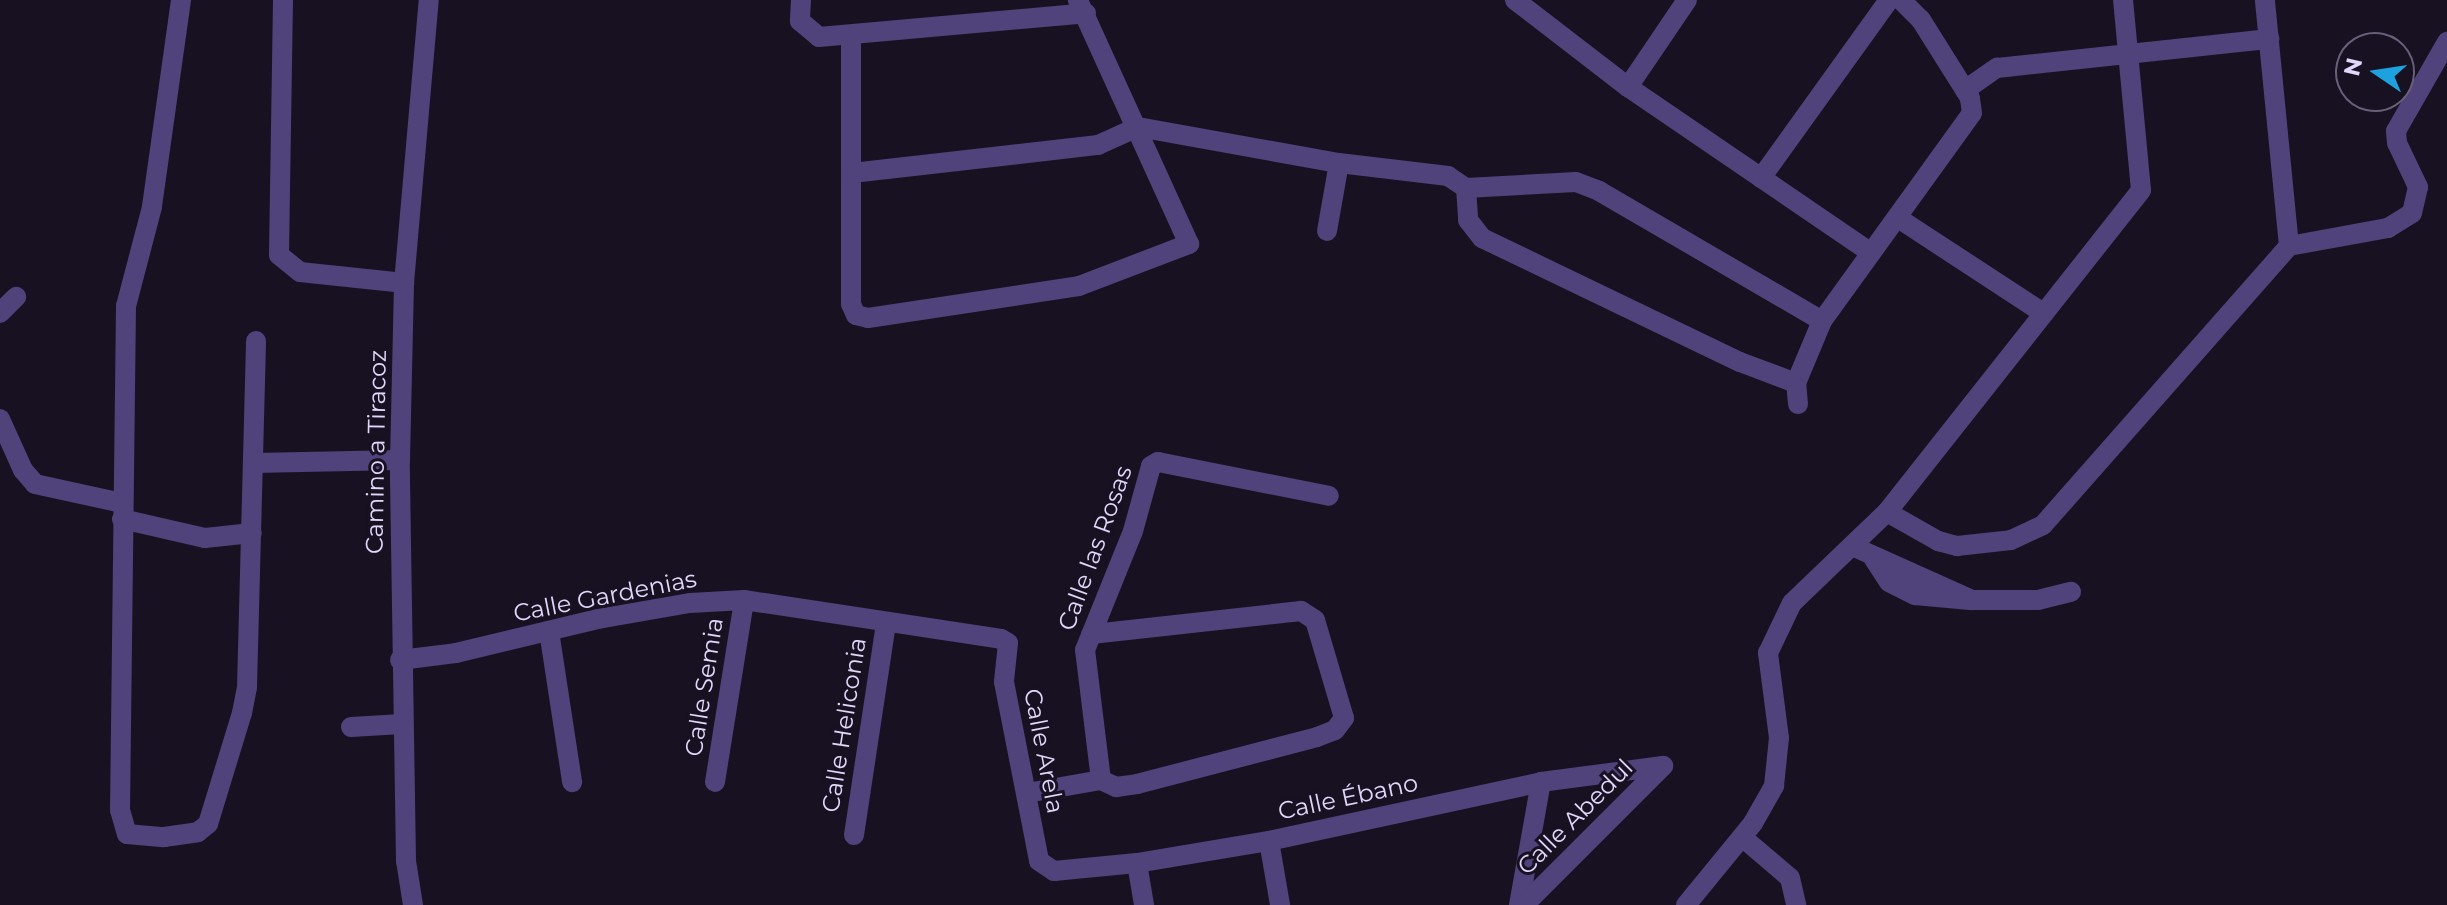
<!DOCTYPE html>
<meta charset="utf-8">
<style>
body{margin:0}
#map{position:relative;width:2447px;height:905px;overflow:hidden;background:#171121;font-family:Montserrat,sans-serif}
div>[style]{position:absolute}
[style*='--x']{left:calc(var(--x)*1px);top:calc(var(--y)*1px);width:calc(var(--w)*1px);rotate:calc(var(--a)*1deg)}
.minor>*{height:20px;margin:-10px;padding:0 10px;transform-origin:10px;border-radius:10px;background:#50427a}
span{translate:-50% -50%;white-space:nowrap;text-align:center;line-height:1.15;-webkit-text-stroke:6px #171121;paint-order:stroke}
.street-label{font-size:24px;color:#e2d6fa}
.north{position:absolute;left:2335px;top:32px;width:80px;height:80px;box-sizing:border-box;background:#171121;border:2px solid #686078;border-radius:50%;rotate:283deg;font-size:22px;font-weight:700;line-height:32px;text-align:center;color:#e2d6fa}
.north::after{content:'';display:block;margin:auto;width:28px;height:36px;background:#1da2df;clip-path:polygon(50% 0,100% 100%,50% 72%,0 100%)}
</style>
<div id="map">
<div class="minor">
<i style="--x:181;--y:0;--w:209;--a:98"></i>
<i style="--x:152;--y:207;--w:102;--a:104.7"></i>
<i style="--x:126;--y:306;--w:504;--a:90.68"></i>
<i style="--x:120;--y:810;--w:25;--a:74"></i>
<i style="--x:127;--y:834;--w:37;--a:5"></i>
<i style="--x:164;--y:837;--w:34;--a:-8"></i>
<i style="--x:198;--y:832;--w:13;--a:-39"></i>
<i style="--x:208;--y:824;--w:116;--a:-73"></i>
<i style="--x:242;--y:713;--w:26;--a:-79"></i>
<i style="--x:247;--y:687;--w:346;--a:-88.5"></i>
<i style="--x:283;--y:0;--w:255;--a:90.9"></i>
<i style="--x:279;--y:255;--w:27;--a:39"></i>
<i style="--x:300;--y:272;--w:105;--a:6"></i>
<i style="--x:801;--y:0;--w:21;--a:93"></i>
<i style="--x:800;--y:21;--w:25;--a:40"></i>
<i style="--x:819;--y:37;--w:268;--a:-5.1"></i>
<i style="--x:1515;--y:0;--w:143;--a:37.6"></i>
<i style="--x:1628;--y:87;--w:294;--a:34.3"></i>
<i style="--x:851;--y:36;--w:268;--a:90"></i>
<i style="--x:851;--y:304;--w:12;--a:66"></i>
<i style="--x:856;--y:315;--w:12;--a:14"></i>
<i style="--x:868;--y:318;--w:213;--a:-8.6"></i>
<i style="--x:1079;--y:286;--w:118;--a:-20.9"></i>
<i style="--x:1189;--y:244;--w:268;--a:-114.5"></i>
<i style="--x:1628;--y:87;--w:105;--a:-55.9"></i>
<i style="--x:1965;--y:90;--w:39;--a:-35"></i>
<i style="--x:1997;--y:68;--w:274;--a:-6.1"></i>
<i style="--x:852;--y:173;--w:248;--a:-6.5"></i>
<i style="--x:1098;--y:145;--w:44;--a:-24.2"></i>
<i style="--x:1138;--y:127;--w:204;--a:10.2"></i>
<i style="--x:1339;--y:163;--w:110;--a:6.8"></i>
<i style="--x:1448;--y:176;--w:22;--a:34"></i>
<i style="--x:1466;--y:188;--w:32;--a:86"></i>
<i style="--x:1468;--y:220;--w:23;--a:52"></i>
<i style="--x:1482;--y:238;--w:286;--a:25.7"></i>
<i style="--x:1740;--y:362;--w:60;--a:20.6"></i>
<i style="--x:1761;--y:178;--w:219;--a:-54.3"></i>
<i style="--x:1466;--y:188;--w:110;--a:-3.1"></i>
<i style="--x:1576;--y:182;--w:25;--a:21"></i>
<i style="--x:1599;--y:191;--w:258;--a:30.2"></i>
<i style="--x:1898;--y:218;--w:173;--a:33.2"></i>
<i style="--x:1327;--y:231;--w:69;--a:-80"></i>
<i style="--x:2289;--y:246;--w:101;--a:-10.3"></i>
<i style="--x:2388;--y:228;--w:28;--a:-32"></i>
<i style="--x:2412;--y:213;--w:27;--a:-77"></i>
<i style="--x:2418;--y:187;--w:49;--a:-115.5"></i>
<i style="--x:2397;--y:143;--w:12;--a:-95"></i>
<i style="--x:2396;--y:131;--w:103;--a:-60.2"></i>
<i style="--x:0;--y:313;--w:23;--a:-45"></i>
<i style="--x:1798;--y:404;--w:21;--a:-95"></i>
<i style="--x:1796;--y:383;--w:67;--a:-67.2"></i>
<i style="--x:1822;--y:321;--w:256;--a:-54.2"></i>
<i style="--x:1972;--y:113;--w:15;--a:-98"></i>
<i style="--x:1970;--y:98;--w:92;--a:-122.1"></i>
<i style="--x:1921;--y:20;--w:28;--a:-135"></i>
<i style="--x:0;--y:419;--w:56;--a:65.7"></i>
<i style="--x:23;--y:470;--w:18;--a:49"></i>
<i style="--x:35;--y:484;--w:89;--a:12.3"></i>
<i style="--x:254;--y:463;--w:146;--a:-1.2"></i>
<i style="--x:1887;--y:512;--w:59;--a:29.6"></i>
<i style="--x:1938;--y:541;--w:20;--a:15"></i>
<i style="--x:1957;--y:546;--w:54;--a:-6.3"></i>
<i style="--x:2011;--y:540;--w:35;--a:-25"></i>
<i style="--x:2043;--y:525;--w:372;--a:-48.6"></i>
<i style="--x:2289;--y:246;--w:247;--a:-95.6"></i>
<i style="--x:122;--y:519;--w:85;--a:12.9"></i>
<i style="--x:205;--y:538;--w:47;--a:-6.1"></i>
<i style="--x:1852;--y:546;--w:132;--a:24.2"></i>
<i style="--x:1972;--y:600;--w:66;--a:0"></i>
<i style="--x:2038;--y:600;--w:34;--a:-14"></i>
<i style="--x:1874;--y:559;--w:27;--a:57"></i>
<i style="--x:1889;--y:582;--w:29;--a:27"></i>
<i style="--x:1915;--y:595;--w:55;--a:5.2"></i>
<i style="--x:549;--y:631;--w:153;--a:81.3"></i>
<i style="--x:400;--y:660;--w:56;--a:-7.1"></i>
<i style="--x:456;--y:653;--w:146;--a:-13.5"></i>
<i style="--x:598;--y:619;--w:93;--a:-9.9"></i>
<i style="--x:690;--y:603;--w:54;--a:-3.2"></i>
<i style="--x:744;--y:600;--w:260;--a:8.6"></i>
<i style="--x:1001;--y:639;--w:8;--a:30"></i>
<i style="--x:1008;--y:643;--w:39;--a:96"></i>
<i style="--x:1004;--y:682;--w:182;--a:78.9"></i>
<i style="--x:1039;--y:861;--w:18;--a:34"></i>
<i style="--x:1054;--y:871;--w:83;--a:-5.5"></i>
<i style="--x:1137;--y:863;--w:134;--a:-9.5"></i>
<i style="--x:1269;--y:841;--w:278;--a:-12.2"></i>
<i style="--x:1541;--y:782;--w:123;--a:-7.5"></i>
<i style="--x:351;--y:727;--w:51;--a:-3.4"></i>
<i style="--x:1101;--y:780;--w:131;--a:-97"></i>
<i style="--x:1085;--y:650;--w:128;--a:-68"></i>
<i style="--x:1133;--y:531;--w:67;--a:-74.5"></i>
<i style="--x:1151;--y:466;--w:8;--a:-30"></i>
<i style="--x:1158;--y:462;--w:174;--a:11.2"></i>
<i style="--x:715;--y:782;--w:184;--a:-80.9"></i>
<i style="--x:1027;--y:793;--w:75;--a:-10"></i>
<i style="--x:1101;--y:780;--w:17;--a:25"></i>
<i style="--x:1116;--y:787;--w:21;--a:-8"></i>
<i style="--x:1137;--y:784;--w:186;--a:-14.6"></i>
<i style="--x:1317;--y:737;--w:19;--a:-21"></i>
<i style="--x:1335;--y:730;--w:15;--a:-53"></i>
<i style="--x:1344;--y:718;--w:102;--a:-106.5"></i>
<i style="--x:1315;--y:620;--w:17;--a:-147"></i>
<i style="--x:1301;--y:611;--w:211;--a:173.7"></i>
<i style="--x:854;--y:835;--w:214;--a:-81.4"></i>
<i style="--x:1742;--y:837;--w:63;--a:40.5"></i>
<i style="--x:1790;--y:878;--w:28;--a:77"></i>
<i style="--x:1269;--y:841;--w:65;--a:80.2"></i>
<i style="--x:1137;--y:863;--w:43;--a:80.5"></i>
<i style="--x:413;--y:905;--w:45;--a:-99"></i>
<i style="--x:406;--y:861;--w:401;--a:-90.9"></i>
<i style="--x:400;--y:460;--w:177;--a:-88.7"></i>
<i style="--x:404;--y:283;--w:284;--a:-85"></i>
<i style="--x:1519;--y:905;--w:125;--a:-79.9"></i>
<i style="--x:1524;--y:905;--w:197;--a:-45"></i>
<i style="--x:1686;--y:905;--w:106;--a:-50.7"></i>
<i style="--x:1753;--y:823;--w:43;--a:-60.4"></i>
<i style="--x:1774;--y:786;--w:48;--a:-84.1"></i>
<i style="--x:1779;--y:738;--w:86;--a:-97.4"></i>
<i style="--x:1768;--y:653;--w:55;--a:-64.4"></i>
<i style="--x:1792;--y:603;--w:132;--a:-43.8"></i>
<i style="--x:1887;--y:512;--w:410;--a:-51.7"></i>
<i style="--x:2141;--y:190;--w:191;--a:-95.4"></i>
</div>
<div class="street-label">
<span style="left:376px;top:452px;rotate:-89deg">Camino a Tiracoz</span>
<span style="left:1095px;top:548px;rotate:-70deg">Calle las Rosas</span>
<span style="left:605px;top:596px;rotate:-11deg">Calle Gardenias</span>
<span style="left:704px;top:687px;rotate:-81deg">Calle Semia</span>
<span style="left:844px;top:725px;rotate:-81deg">Calle Heliconia</span>
<span style="left:1044px;top:751px;rotate:79deg">Calle Arela</span>
<span style="left:1348px;top:797px;rotate:-12deg">Calle Ébano</span>
<span style="left:1575px;top:817px;rotate:-45deg">Calle Abedul</span>
</div>
<div class="north">N</div>
</div>
